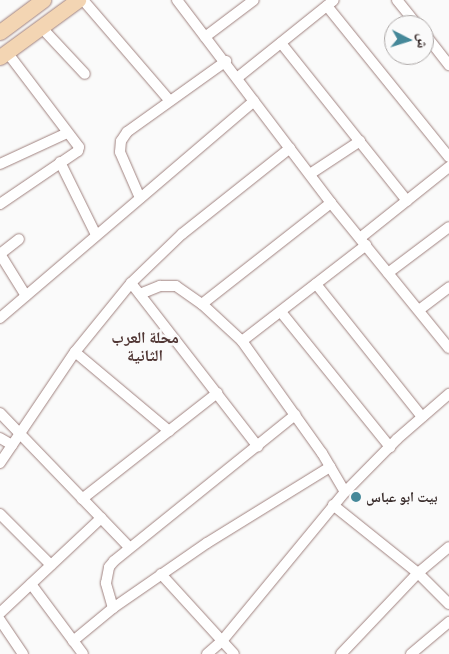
<!DOCTYPE html>
<meta charset="utf-8">
<style>
body{margin:0}
#map{position:relative;width:449px;height:654px;overflow:hidden;background:#fafafa;font-family:"Public Sans","Noto Naskh Arabic",sans-serif}
div>[style]{position:absolute}
[style*='--x']{left:calc(var(--x)*1px);top:calc(var(--y)*1px);width:calc(var(--w)*1px);rotate:calc(var(--a)*1deg)}
.roads{filter:drop-shadow(0 0 1px #a0827f) drop-shadow(0 0 1px #a0827f)}
.street>*{height:10px;margin:-5px;padding:0 5px;transform-origin:5px;border-radius:5px;background:#fff}
.secondary>*{height:15px;margin:-7.5px;padding:0 7.5px;transform-origin:7.5px;border-radius:7.5px;background:#f3d5b3}
.dots>*{width:14px;height:14px;translate:-50% -50%;box-sizing:border-box;border:2px solid #fafafa;border-radius:50%}
span{translate:-50% -50%;white-space:nowrap;text-align:center;line-height:1.15;-webkit-text-stroke:5px #fafafa;paint-order:stroke}
.poi-label{font-size:14px;color:#392c2b;font-weight:700}
.left{translate:0 -50%;text-align:left}
.quarter-label{font-size:16px;color:#513735;font-weight:700}
.north{position:absolute;left:384px;top:15px;width:50px;height:50px;box-sizing:border-box;background:#fafafa;border:1px solid #ada8a7;border-radius:50%;rotate:95deg;font-size:14px;font-weight:700;line-height:20px;text-align:center;color:#392c2b}
.north::after{content:'';display:block;margin:auto;width:18px;height:22px;background:#458899;clip-path:polygon(50% 0,100% 100%,50% 72%,0 100%)}
</style>
<div id="map">
<div class="roads">
<div class="street">
<i style="--x:83;--y:0;--w:133;--a:49.3"></i>
<i style="--x:177;--y:0;--w:255;--a:52.8"></i>
<i style="--x:331;--y:203;--w:187;--a:50.9"></i>
<i style="--x:397;--y:0;--w:32;--a:51"></i>
<i style="--x:327;--y:6;--w:194;--a:51.1"></i>
<i style="--x:41;--y:27;--w:64;--a:46.9"></i>
<i style="--x:424;--y:33;--w:41;--a:52"></i>
<i style="--x:205;--y:37;--w:61;--a:-37.1"></i>
<i style="--x:281;--y:43;--w:202;--a:51.4"></i>
<i style="--x:237;--y:78;--w:124;--a:-38.8"></i>
<i style="--x:60;--y:162;--w:81;--a:63.7"></i>
<i style="--x:0;--y:164;--w:74;--a:-24.8"></i>
<i style="--x:310;--y:174;--w:60;--a:-33.4"></i>
<i style="--x:140;--y:198;--w:50;--a:-113.5"></i>
<i style="--x:120;--y:152;--w:11;--a:-85"></i>
<i style="--x:121;--y:141;--w:11;--a:-56"></i>
<i style="--x:127;--y:132;--w:122;--a:-35.6"></i>
<i style="--x:0;--y:204;--w:94;--a:-34.2"></i>
<i style="--x:78;--y:151;--w:4;--a:-76"></i>
<i style="--x:79;--y:147;--w:119;--a:-127.2"></i>
<i style="--x:360;--y:238;--w:114;--a:-38.6"></i>
<i style="--x:0;--y:254;--w:49;--a:58.2"></i>
<i style="--x:0;--y:254;--w:24;--a:-38"></i>
<i style="--x:388;--y:273;--w:76;--a:-37"></i>
<i style="--x:131;--y:283;--w:207;--a:52.2"></i>
<i style="--x:316;--y:284;--w:170;--a:51.4"></i>
<i style="--x:140;--y:294;--w:22;--a:-22"></i>
<i style="--x:160;--y:286;--w:16;--a:0"></i>
<i style="--x:176;--y:286;--w:32;--a:35"></i>
<i style="--x:202;--y:304;--w:54;--a:42.8"></i>
<i style="--x:242;--y:341;--w:138;--a:54.5"></i>
<i style="--x:322;--y:453;--w:45;--a:59.5"></i>
<i style="--x:202;--y:304;--w:164;--a:-38.1"></i>
<i style="--x:419;--y:310;--w:38;--a:-37"></i>
<i style="--x:281;--y:312;--w:174;--a:51.1"></i>
<i style="--x:0;--y:318;--w:334;--a:-40.5"></i>
<i style="--x:242;--y:341;--w:157;--a:-37.7"></i>
<i style="--x:75;--y:352;--w:123;--a:40"></i>
<i style="--x:0;--y:413;--w:186;--a:46.1"></i>
<i style="--x:0;--y:438;--w:14;--a:30"></i>
<i style="--x:0;--y:463;--w:134;--a:-56"></i>
<i style="--x:75;--y:352;--w:89;--a:-50.9"></i>
<i style="--x:131;--y:283;--w:71;--a:-43.9"></i>
<i style="--x:182;--y:234;--w:138;--a:-38.5"></i>
<i style="--x:82;--y:499;--w:172;--a:-38.1"></i>
<i style="--x:333;--y:505;--w:109;--a:38.7"></i>
<i style="--x:418;--y:573;--w:44;--a:45"></i>
<i style="--x:0;--y:514;--w:72;--a:45"></i>
<i style="--x:161;--y:574;--w:108;--a:47.6"></i>
<i style="--x:31;--y:584;--w:87;--a:53.4"></i>
<i style="--x:113;--y:608;--w:26;--a:-106"></i>
<i style="--x:106;--y:583;--w:16;--a:-79"></i>
<i style="--x:109;--y:567;--w:8;--a:-50"></i>
<i style="--x:114;--y:561;--w:233;--a:-38.9"></i>
<i style="--x:0;--y:613;--w:139;--a:-43.2"></i>
<i style="--x:0;--y:620;--w:41;--a:55.9"></i>
<i style="--x:73;--y:641;--w:52;--a:-39.5"></i>
<i style="--x:113;--y:608;--w:114;--a:-34.7"></i>
<i style="--x:207;--y:543;--w:145;--a:-31.7"></i>
<i style="--x:207;--y:654;--w:20;--a:-41"></i>
<i style="--x:222;--y:641;--w:193;--a:-50.5"></i>
<i style="--x:345;--y:492;--w:74;--a:-45.5"></i>
<i style="--x:397;--y:439;--w:69;--a:-40.9"></i>
<i style="--x:341;--y:654;--w:112;--a:-46.5"></i>
<i style="--x:418;--y:573;--w:40;--a:-40"></i>
<i style="--x:411;--y:654;--w:50;--a:-40.1"></i>
</div>
<div class="secondary">
<i style="--x:0;--y:32;--w:54;--a:-36.7"></i>
<i style="--x:0;--y:57;--w:97;--a:-36.2"></i>
</div>
</div>
<div class="dots">
<i style="left:356px;top:497px;background:#458899"></i>
</div>
<div class="poi-label">
<span class="left" style="left:366px;top:497px">بيت ابو عباس</span>
</div>
<div class="quarter-label">
<span style="left:145px;top:347px">محلة العرب<br>الثانية</span>
</div>
<div class="north">ش</div>
</div>
